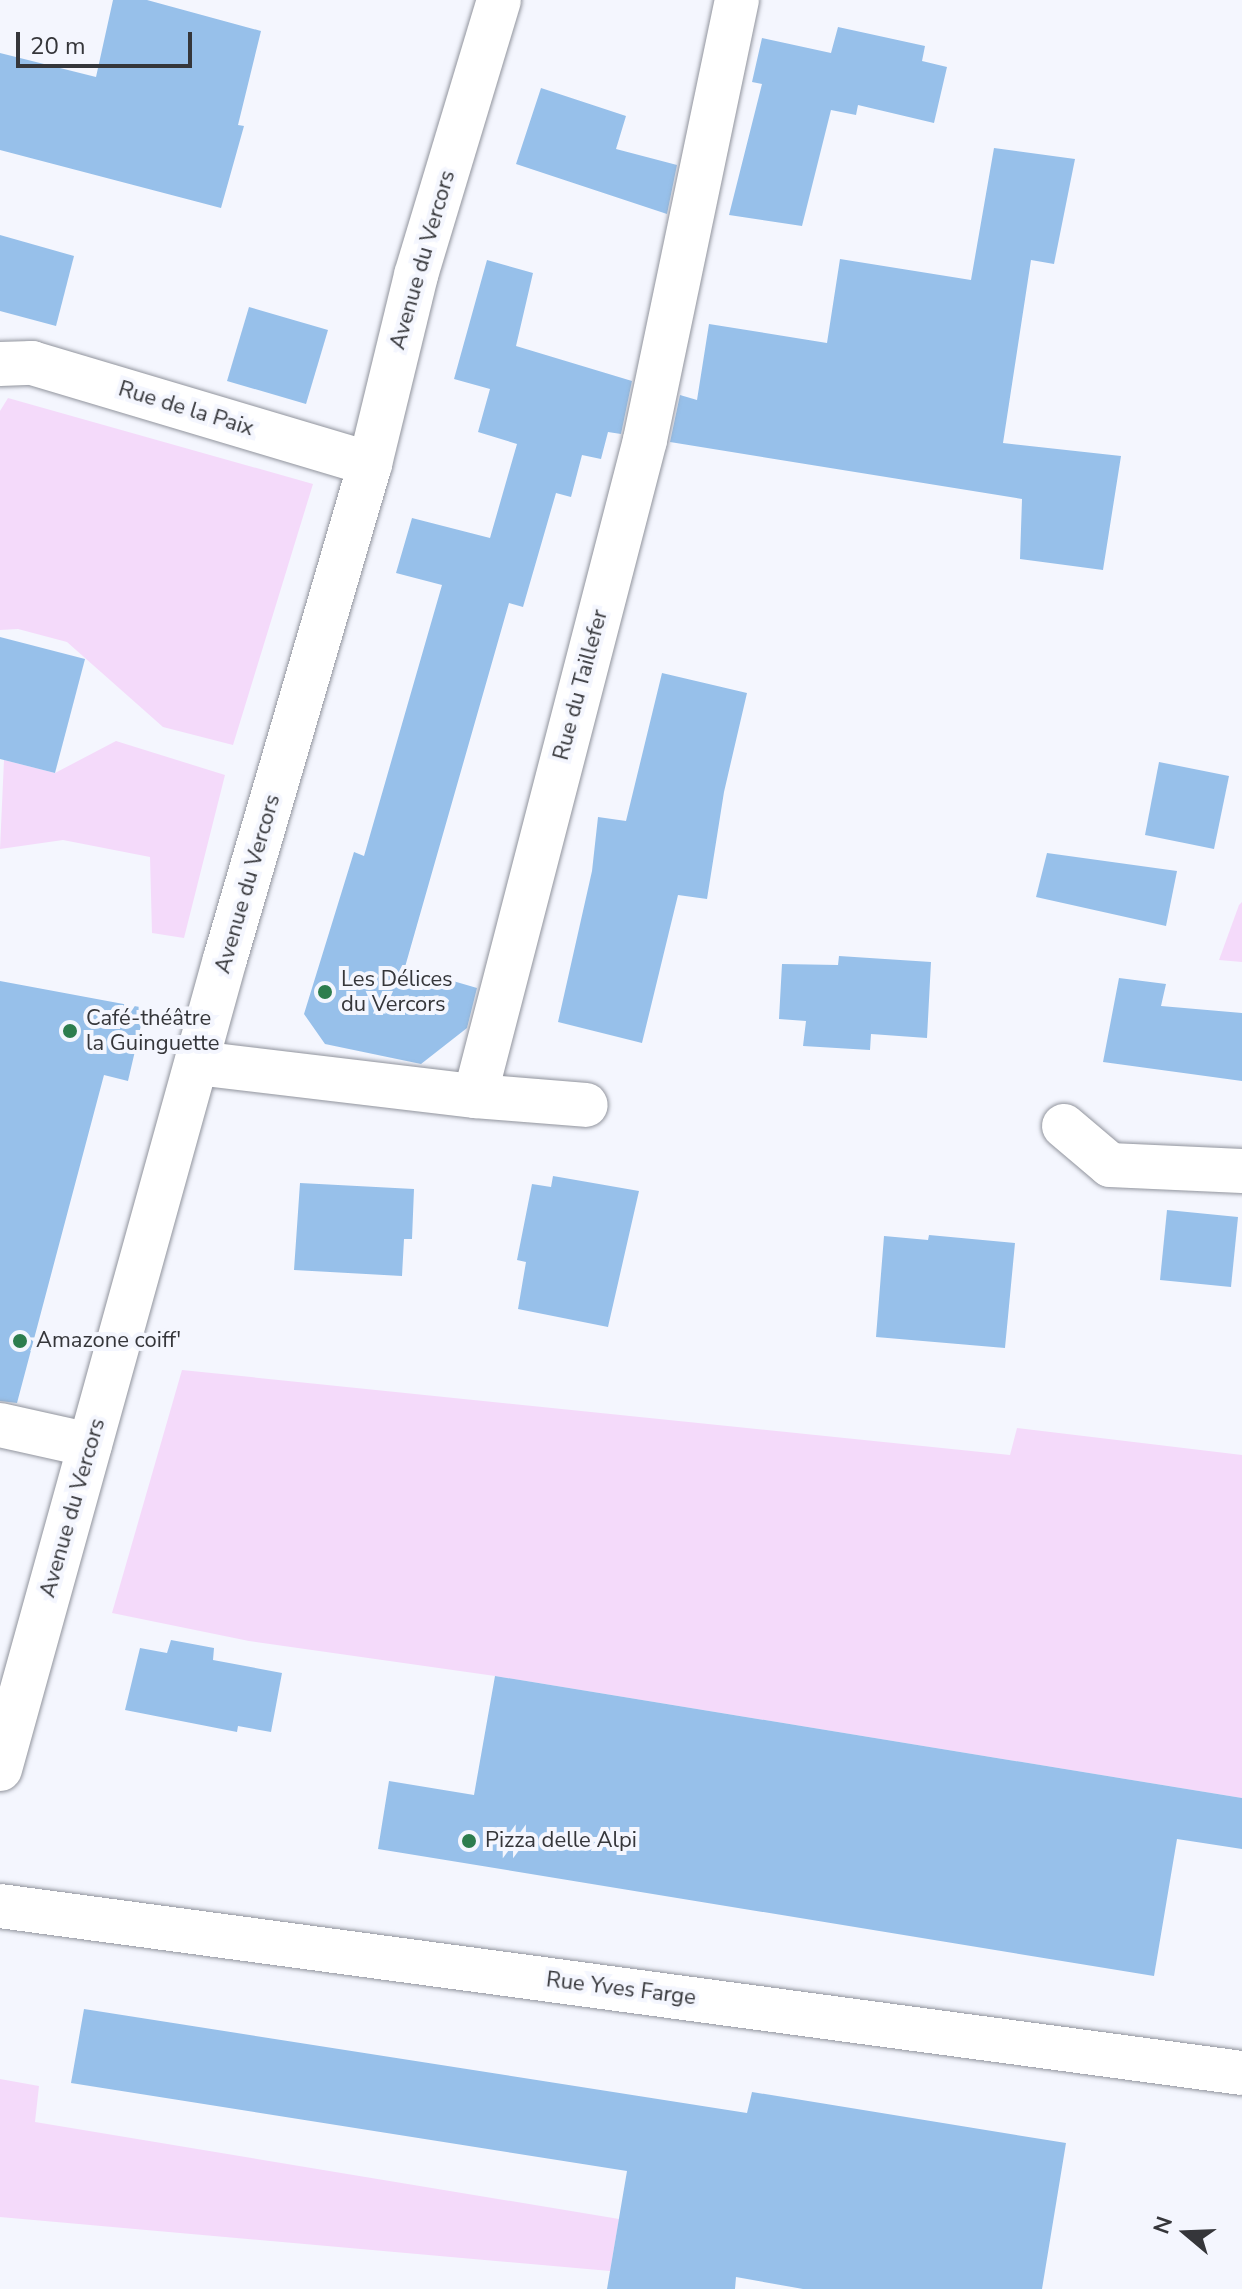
<!DOCTYPE html>
<meta charset="utf-8">
<style>
body{margin:0}
#map{position:relative;width:1242px;height:2289px;overflow:hidden;background:#f4f6fe;font-family:"Nunito Sans",sans-serif}
div>[style]{position:absolute}
[style*='--x']{left:calc(var(--x)*1px);top:calc(var(--y)*1px);width:calc(var(--w)*1px);rotate:calc(var(--a)*1deg)}
.green>*{inset:0;background:#f4dafa}
.building>*{inset:0;background:#97c0ea}
.roads{filter:drop-shadow(0 0 2px #91949d) drop-shadow(0 0 2px #91949d)}
.minor>*{height:44px;margin:-22px;padding:0 22px;transform-origin:22px;border-radius:22px;background:#fff}
.dots>*{width:22px;height:22px;translate:-50% -50%;box-sizing:border-box;border:4px solid #f4f6fe;border-radius:50%}
span{translate:-50% -50%;white-space:nowrap;text-align:center;line-height:1.15;-webkit-text-stroke:8px #f4f6fe;paint-order:stroke}
.street-label{font-size:22px;color:#35363a}
.poi-label{font-size:22px;color:#35363a}
.left{translate:0 -50%;text-align:left}
.north{position:absolute;left:1146px;top:2193px;width:80px;height:80px;-webkit-text-stroke:6px #f4f6fe;paint-order:stroke;rotate:289deg;font-size:22px;font-weight:700;line-height:32px;text-align:center;color:#35363a}
.north::after{content:'';display:block;margin:auto;width:28px;height:36px;background:#35363a;clip-path:polygon(50% 0,100% 100%,50% 72%,0 100%)}
.scale{position:absolute;left:16px;top:32px;width:176px;height:36px;box-sizing:border-box;border:4px solid #35363a;border-top:0;padding-left:10px;font-size:24px;line-height:28px;white-space:nowrap;color:#35363a;-webkit-text-stroke:6px #f4f6fe;paint-order:stroke}
</style>
<div id="map">
<div class="green">
<i style="clip-path:polygon(8px 398px,313px 484px,233px 745px,163px 727px,67px 642px,18px 629px,0 630px,0 411px)"></i>
<i style="clip-path:polygon(116px 741px,225px 775px,184px 938px,152px 933px,150px 857px,63px 840px,0 849px,4px 760px,55px 773px)"></i>
<i style="clip-path:polygon(1242px 902px,1242px 962px,1219px 960px,1239px 905px)"></i>
<i style="clip-path:polygon(182px 1370px,1010px 1455px,1017px 1428px,1242px 1455px,1242px 1798px,495px 1676px,249px 1641px,112px 1613px)"></i>
<i style="clip-path:polygon(0 2079px,39px 2086px,35px 2122px,619px 2219px,610px 2271px,0 2217px)"></i>
</div>
<div class="building">
<i style="clip-path:polygon(113px 0,147px 0,261px 31px,238px 125px,244px 126px,221px 208px,0 150px,0 53px,96px 77px)"></i>
<i style="clip-path:polygon(838px 27px,925px 46px,922px 61px,947px 67px,934px 123px,858px 105px,856px 115px,831px 110px,802px 226px,729px 215px,762px 84px,752px 82px,762px 38px,831px 53px)"></i>
<i style="clip-path:polygon(541px 88px,626px 116px,616px 149px,677px 165px,667px 214px,516px 164px)"></i>
<i style="clip-path:polygon(994px 148px,1075px 159px,1054px 264px,1031px 260px,1003px 443px,1121px 456px,1103px 570px,1020px 559px,1022px 499px,670px 442px,680px 395px,697px 400px,709px 324px,827px 343px,840px 259px,971px 280px)"></i>
<i style="clip-path:polygon(0 235px,74px 256px,56px 326px,0 311px)"></i>
<i style="clip-path:polygon(487px 260px,533px 273px,516px 346px,632px 381px,621px 434px,608px 432px,601px 459px,582px 455px,571px 497px,556px 493px,523px 607px,509px 603px,405px 967px,477px 988px,467px 1028px,421px 1064px,325px 1044px,304px 1014px,354px 852px,364px 856px,442px 585px,396px 573px,412px 518px,490px 538px,517px 444px,478px 432px,490px 389px,454px 379px)"></i>
<i style="clip-path:polygon(249px 307px,328px 330px,306px 404px,227px 381px)"></i>
<i style="clip-path:polygon(0 637px,85px 659px,55px 773px,0 759px)"></i>
<i style="clip-path:polygon(662px 673px,747px 693px,724px 792px,707px 899px,678px 895px,642px 1043px,558px 1022px,592px 871px,598px 817px,626px 821px)"></i>
<i style="clip-path:polygon(1159px 762px,1229px 776px,1214px 849px,1145px 835px)"></i>
<i style="clip-path:polygon(1047px 853px,1177px 871px,1166px 926px,1036px 897px)"></i>
<i style="clip-path:polygon(839px 956px,931px 962px,927px 1038px,871px 1034px,870px 1050px,803px 1046px,806px 1021px,779px 1019px,782px 964px,838px 965px)"></i>
<i style="clip-path:polygon(1119px 978px,1166px 984px,1161px 1006px,1242px 1013px,1242px 1081px,1103px 1062px)"></i>
<i style="clip-path:polygon(0 981px,145px 1008px,128px 1081px,104px 1075px,17px 1403px,0 1401px)"></i>
<i style="clip-path:polygon(553px 1176px,639px 1191px,608px 1327px,518px 1309px,526px 1262px,517px 1260px,532px 1184px,551px 1187px)"></i>
<i style="clip-path:polygon(300px 1183px,414px 1189px,412px 1239px,404px 1239px,402px 1276px,294px 1270px)"></i>
<i style="clip-path:polygon(1167px 1210px,1238px 1217px,1231px 1287px,1160px 1280px)"></i>
<i style="clip-path:polygon(929px 1235px,1015px 1243px,1005px 1348px,876px 1337px,884px 1236px,928px 1240px)"></i>
<i style="clip-path:polygon(171px 1640px,214px 1648px,213px 1660px,282px 1673px,271px 1732px,238px 1726px,237px 1732px,125px 1710px,140px 1648px,167px 1653px)"></i>
<i style="clip-path:polygon(495px 1676px,1242px 1798px,1242px 1849px,1177px 1839px,1154px 1976px,378px 1849px,389px 1781px,474px 1795px)"></i>
<i style="clip-path:polygon(84px 2009px,747px 2113px,752px 2092px,1066px 2143px,1042px 2289px,803px 2289px,736px 2277px,735px 2289px,607px 2289px,627px 2171px,71px 2083px)"></i>
</div>
<div class="roads">
<div class="minor">
<i style="--x:0;--y:364;--w:32;--a:-2"></i>
<i style="--x:32;--y:363;--w:353;--a:16.6"></i>
<i style="--x:197;--y:1063;--w:280;--a:6.8"></i>
<i style="--x:475;--y:1096;--w:678;--a:-75.47"></i>
<i style="--x:645;--y:440;--w:450;--a:-78.2"></i>
<i style="--x:475;--y:1096;--w:111;--a:4.6"></i>
<i style="--x:1064;--y:1126;--w:60;--a:40.3"></i>
<i style="--x:1110;--y:1165;--w:132;--a:2.6"></i>
<i style="--x:0;--y:1425;--w:92;--a:12.5"></i>
<i style="--x:0;--y:1769;--w:841;--a:-74.48"></i>
<i style="--x:225;--y:959;--w:516;--a:-73.67"></i>
<i style="--x:370;--y:464;--w:195;--a:-76.3"></i>
<i style="--x:416;--y:275;--w:287;--a:-73.2"></i>
<i style="--x:0;--y:1906;--w:1253;--a:7.66"></i>
</div>
</div>
<div class="dots">
<i style="left:325px;top:992px;background:#2d7d4e"></i>
<i style="left:70px;top:1031px;background:#2d7d4e"></i>
<i style="left:20px;top:1341px;background:#2d7d4e"></i>
<i style="left:469px;top:1841px;background:#2d7d4e"></i>
</div>
<div class="street-label">
<span style="left:423px;top:260px;rotate:-74deg">Avenue du Vercors</span>
<span style="left:186px;top:409px;rotate:17deg">Rue de la Paix</span>
<span style="left:581px;top:685px;rotate:-75deg">Rue du Taillefer</span>
<span style="left:248px;top:884px;rotate:-74deg">Avenue du Vercors</span>
<span style="left:73px;top:1508px;rotate:-74deg">Avenue du Vercors</span>
<span style="left:621px;top:1989px;rotate:7deg">Rue Yves Farge</span>
</div>
<div class="poi-label">
<span class="left" style="left:341px;top:992px">Les Délices<br>du Vercors</span>
<span class="left" style="left:86px;top:1031px">Café-théâtre<br>la Guinguette</span>
<span class="left" style="left:36px;top:1341px">Amazone coiff'</span>
<span class="left" style="left:485px;top:1841px">Pizza delle Alpi</span>
</div>
<div class="north">N</div>
<div class="scale">20 m</div>
</div>
